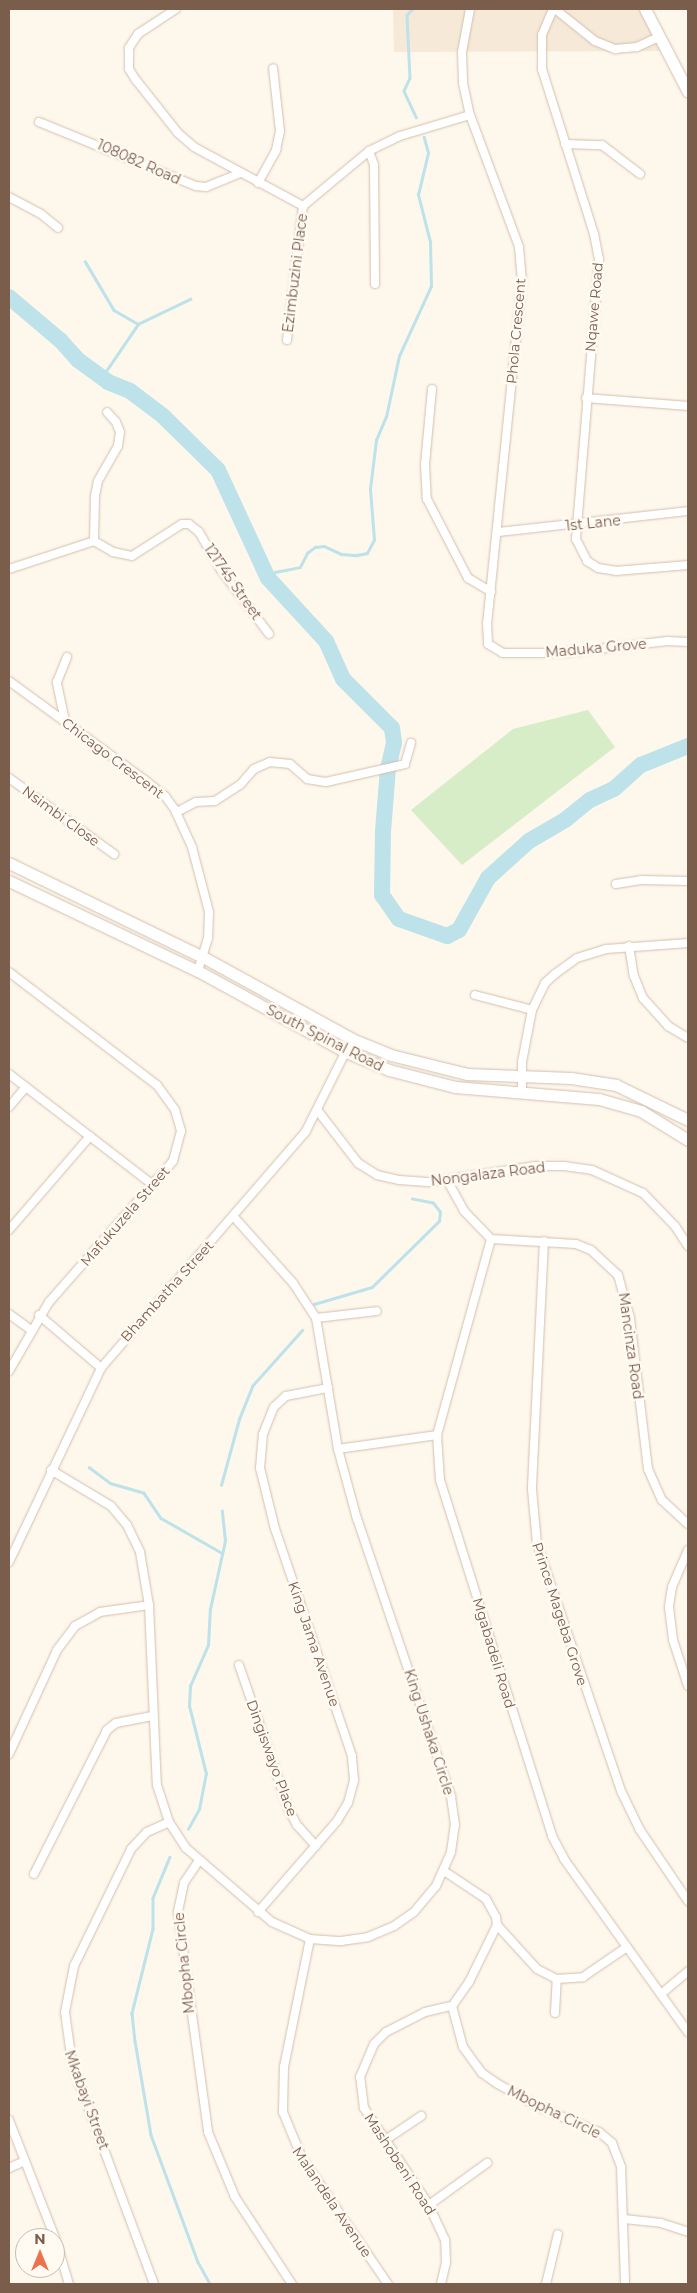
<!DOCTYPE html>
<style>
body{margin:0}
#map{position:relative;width:697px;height:2293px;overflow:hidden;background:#fef7eb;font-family:Montserrat,sans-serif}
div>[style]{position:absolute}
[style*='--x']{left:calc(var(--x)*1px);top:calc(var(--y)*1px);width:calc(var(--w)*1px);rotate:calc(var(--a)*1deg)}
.residential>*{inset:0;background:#f6e9d8}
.green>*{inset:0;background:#d6edc7}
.stream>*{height:2.5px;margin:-1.25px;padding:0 1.25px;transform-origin:1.25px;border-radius:1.25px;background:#bde2e9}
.river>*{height:16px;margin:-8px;padding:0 8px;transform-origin:8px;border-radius:8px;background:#bde2e9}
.roads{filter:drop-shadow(0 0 1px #d2bfae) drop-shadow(0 0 1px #d2bfae)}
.street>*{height:8px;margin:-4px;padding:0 4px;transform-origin:4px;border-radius:4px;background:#fff}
.secondary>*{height:11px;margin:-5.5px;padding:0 5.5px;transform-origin:5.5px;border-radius:5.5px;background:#fff}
span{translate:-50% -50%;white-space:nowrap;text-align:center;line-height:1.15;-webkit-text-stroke:5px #fffaf2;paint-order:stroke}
.street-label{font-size:14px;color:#7b5d4b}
.frame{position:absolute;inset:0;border:10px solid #7b5d4b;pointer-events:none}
.north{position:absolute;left:15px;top:2228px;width:50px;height:50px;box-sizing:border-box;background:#fffaf2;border:1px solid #cabbaf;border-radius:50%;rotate:0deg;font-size:14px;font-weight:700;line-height:20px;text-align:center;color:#7b5d4b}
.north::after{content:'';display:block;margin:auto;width:18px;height:22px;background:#ed714b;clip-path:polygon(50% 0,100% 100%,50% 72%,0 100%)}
</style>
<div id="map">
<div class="residential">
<i style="clip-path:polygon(393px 9px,644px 9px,662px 51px,394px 52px)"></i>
</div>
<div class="green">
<i style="clip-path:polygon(588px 710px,615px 747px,462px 865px,411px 810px,513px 729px)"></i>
</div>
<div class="stream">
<i style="--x:413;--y:9;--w:8;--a:135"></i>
<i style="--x:407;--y:15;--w:63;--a:87.3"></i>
<i style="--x:410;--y:78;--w:14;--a:115"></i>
<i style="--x:404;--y:91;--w:29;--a:65"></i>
<i style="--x:85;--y:261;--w:57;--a:59.4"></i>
<i style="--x:114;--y:310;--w:28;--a:30"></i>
<i style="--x:102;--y:377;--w:64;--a:-55.8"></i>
<i style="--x:138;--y:324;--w:58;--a:-25.7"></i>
<i style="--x:268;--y:578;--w:9;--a:-41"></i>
<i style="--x:275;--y:572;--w:25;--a:-11"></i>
<i style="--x:300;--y:567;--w:16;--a:-63"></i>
<i style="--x:307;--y:553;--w:10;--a:-37"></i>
<i style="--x:315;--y:547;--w:9;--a:-6"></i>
<i style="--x:324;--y:546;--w:19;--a:25"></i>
<i style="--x:341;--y:554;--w:16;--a:4"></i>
<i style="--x:357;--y:555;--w:10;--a:-11"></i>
<i style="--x:367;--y:553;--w:15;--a:-62"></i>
<i style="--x:374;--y:540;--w:51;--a:-94.5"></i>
<i style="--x:370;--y:489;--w:49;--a:-83"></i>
<i style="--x:376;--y:440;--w:25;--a:-67"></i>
<i style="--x:386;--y:417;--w:62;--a:-78"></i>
<i style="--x:399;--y:356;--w:77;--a:-65.4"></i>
<i style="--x:431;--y:286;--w:44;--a:-91.3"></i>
<i style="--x:430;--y:242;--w:49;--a:-104.3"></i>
<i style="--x:418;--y:195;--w:43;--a:-76.6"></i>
<i style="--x:428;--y:153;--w:16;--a:-105"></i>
<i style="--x:314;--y:1304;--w:60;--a:-16.3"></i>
<i style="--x:372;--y:1287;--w:94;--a:-44.6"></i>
<i style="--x:439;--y:1221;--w:9;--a:-84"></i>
<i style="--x:440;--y:1212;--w:11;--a:-128"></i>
<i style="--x:433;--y:1203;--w:21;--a:-169"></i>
<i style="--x:89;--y:1467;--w:26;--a:37"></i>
<i style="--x:110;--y:1483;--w:35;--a:16"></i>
<i style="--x:144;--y:1493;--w:30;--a:56"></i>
<i style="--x:161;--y:1518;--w:70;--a:29.8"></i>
<i style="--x:221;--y:1485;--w:68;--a:-74.7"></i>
<i style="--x:239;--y:1419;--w:35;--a:-68"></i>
<i style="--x:252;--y:1386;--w:75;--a:-48.2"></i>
<i style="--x:188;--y:1829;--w:23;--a:-61"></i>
<i style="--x:199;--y:1809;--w:36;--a:-79"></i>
<i style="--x:206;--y:1774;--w:70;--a:-104"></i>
<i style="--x:189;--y:1706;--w:20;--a:-87"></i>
<i style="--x:190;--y:1686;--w:45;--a:-66.3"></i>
<i style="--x:208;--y:1645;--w:36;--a:-87"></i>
<i style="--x:210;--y:1609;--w:70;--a:-77.6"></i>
<i style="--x:225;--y:1541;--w:30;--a:-96"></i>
<i style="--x:170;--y:1857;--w:44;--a:112.5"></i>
<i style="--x:153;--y:1898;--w:31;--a:90"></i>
<i style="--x:153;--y:1929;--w:87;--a:104"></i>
<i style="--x:132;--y:2013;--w:28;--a:84"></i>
<i style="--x:135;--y:2041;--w:95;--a:80.3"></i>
<i style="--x:151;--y:2135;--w:135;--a:69.7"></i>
<i style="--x:198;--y:2262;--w:25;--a:61"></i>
</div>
<div class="river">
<i style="--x:9;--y:297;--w:68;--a:40.2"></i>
<i style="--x:61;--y:341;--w:25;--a:48"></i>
<i style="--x:78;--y:360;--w:37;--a:36"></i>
<i style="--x:108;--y:382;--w:24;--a:22"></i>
<i style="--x:130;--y:391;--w:41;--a:37.1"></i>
<i style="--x:163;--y:416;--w:77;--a:44.5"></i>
<i style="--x:218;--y:470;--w:119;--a:65.2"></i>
<i style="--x:268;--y:578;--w:86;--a:47.4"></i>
<i style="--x:326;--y:641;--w:42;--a:65.9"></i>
<i style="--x:343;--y:679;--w:69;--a:45"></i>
<i style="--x:392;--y:728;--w:15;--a:82"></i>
<i style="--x:394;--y:743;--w:26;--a:103"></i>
<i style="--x:388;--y:768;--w:64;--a:94.5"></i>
<i style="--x:383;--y:832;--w:63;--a:90.9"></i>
<i style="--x:382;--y:895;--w:29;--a:55"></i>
<i style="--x:399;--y:919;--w:51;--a:19.5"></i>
<i style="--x:447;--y:936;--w:13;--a:-27"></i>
<i style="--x:459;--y:930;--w:60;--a:-60.9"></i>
<i style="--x:488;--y:878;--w:55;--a:-42.1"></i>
<i style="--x:529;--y:841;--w:42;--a:-30.3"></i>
<i style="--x:565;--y:820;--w:32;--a:-39"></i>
<i style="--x:590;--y:800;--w:26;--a:-25"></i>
<i style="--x:614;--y:789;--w:36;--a:-42"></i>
<i style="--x:641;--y:765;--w:51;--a:-22"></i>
</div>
<div class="roads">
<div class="street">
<i style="--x:176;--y:9;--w:45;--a:146.7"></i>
<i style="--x:138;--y:34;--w:17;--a:123"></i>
<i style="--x:129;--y:48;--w:21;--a:90"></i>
<i style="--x:129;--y:69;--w:13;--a:58"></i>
<i style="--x:136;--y:80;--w:68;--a:51.6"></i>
<i style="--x:178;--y:133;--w:21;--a:41"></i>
<i style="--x:194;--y:147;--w:124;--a:28.4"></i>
<i style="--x:303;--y:206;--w:86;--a:-39.8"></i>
<i style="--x:369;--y:151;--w:34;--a:-26"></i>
<i style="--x:400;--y:136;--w:73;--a:-16.7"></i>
<i style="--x:470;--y:9;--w:44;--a:100.5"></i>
<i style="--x:462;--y:52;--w:31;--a:88"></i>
<i style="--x:463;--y:83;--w:33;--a:78"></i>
<i style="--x:470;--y:115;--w:141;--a:69.6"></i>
<i style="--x:519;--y:247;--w:33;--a:85"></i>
<i style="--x:522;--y:280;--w:345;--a:95.8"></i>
<i style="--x:487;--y:623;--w:21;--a:87"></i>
<i style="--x:488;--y:644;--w:17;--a:31"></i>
<i style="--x:503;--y:653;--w:61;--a:0"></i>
<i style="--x:564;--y:653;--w:104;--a:-6.6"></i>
<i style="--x:667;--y:641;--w:21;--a:3"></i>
<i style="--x:553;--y:9;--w:28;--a:113"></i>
<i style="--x:542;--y:35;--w:34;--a:90"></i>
<i style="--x:542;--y:69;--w:173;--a:72.5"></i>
<i style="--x:594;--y:234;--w:25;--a:79"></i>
<i style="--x:599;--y:259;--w:281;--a:94.7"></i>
<i style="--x:576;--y:539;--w:25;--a:63"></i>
<i style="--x:587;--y:561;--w:13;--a:32"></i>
<i style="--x:598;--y:568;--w:18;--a:9"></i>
<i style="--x:616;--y:571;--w:72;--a:-4.8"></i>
<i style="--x:555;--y:9;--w:51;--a:38.7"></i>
<i style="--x:595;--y:41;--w:22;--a:22"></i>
<i style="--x:615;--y:49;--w:22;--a:-5"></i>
<i style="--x:637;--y:47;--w:26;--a:-25"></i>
<i style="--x:39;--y:122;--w:170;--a:22.2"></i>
<i style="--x:196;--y:186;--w:10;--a:6"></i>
<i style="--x:206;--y:187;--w:35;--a:-22"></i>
<i style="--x:565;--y:144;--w:37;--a:2"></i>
<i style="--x:602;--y:145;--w:48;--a:37.3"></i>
<i style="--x:369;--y:151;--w:15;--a:70"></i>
<i style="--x:374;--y:165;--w:119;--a:89.5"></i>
<i style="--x:258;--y:183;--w:38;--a:-61"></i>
<i style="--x:276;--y:150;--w:19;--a:-78"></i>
<i style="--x:280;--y:131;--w:63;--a:-96.3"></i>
<i style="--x:9;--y:197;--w:36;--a:28"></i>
<i style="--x:41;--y:214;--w:22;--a:39"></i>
<i style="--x:287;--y:340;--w:135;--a:-83.2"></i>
<i style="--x:432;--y:389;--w:76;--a:95.3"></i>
<i style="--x:425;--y:465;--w:34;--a:87"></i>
<i style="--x:427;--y:499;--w:89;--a:62.6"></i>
<i style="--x:468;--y:578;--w:27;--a:31"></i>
<i style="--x:586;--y:398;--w:102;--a:4.5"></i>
<i style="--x:498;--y:532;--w:191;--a:-6.3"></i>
<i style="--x:94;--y:541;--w:45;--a:-88.7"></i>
<i style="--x:95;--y:496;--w:15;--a:-79"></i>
<i style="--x:98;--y:481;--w:40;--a:-60.3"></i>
<i style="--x:118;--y:446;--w:14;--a:-82"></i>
<i style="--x:120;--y:432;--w:11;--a:-112"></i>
<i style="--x:116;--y:422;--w:13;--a:-132"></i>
<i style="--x:9;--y:569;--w:89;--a:-18.2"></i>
<i style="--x:94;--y:541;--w:22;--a:30"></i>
<i style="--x:113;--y:552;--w:19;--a:12"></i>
<i style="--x:132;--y:556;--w:59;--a:-32.6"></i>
<i style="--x:182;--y:524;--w:7;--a:0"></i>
<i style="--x:189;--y:524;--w:13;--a:39"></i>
<i style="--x:199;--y:532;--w:44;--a:59.9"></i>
<i style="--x:221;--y:570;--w:80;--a:53.1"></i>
<i style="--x:9;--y:681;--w:168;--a:36.1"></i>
<i style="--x:145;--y:780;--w:26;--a:39"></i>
<i style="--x:165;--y:796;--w:17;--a:54"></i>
<i style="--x:175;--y:810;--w:41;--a:65.3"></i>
<i style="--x:192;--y:847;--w:67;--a:75.3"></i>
<i style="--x:209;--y:912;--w:26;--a:92"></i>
<i style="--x:208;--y:938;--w:34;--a:107"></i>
<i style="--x:65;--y:721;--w:40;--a:-102"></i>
<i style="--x:57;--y:682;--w:27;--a:-68"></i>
<i style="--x:9;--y:778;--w:130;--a:35.9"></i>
<i style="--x:177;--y:812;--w:21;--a:-28"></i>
<i style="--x:196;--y:802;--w:19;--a:-3"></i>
<i style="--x:215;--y:801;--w:30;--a:-33"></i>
<i style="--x:240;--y:785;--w:21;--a:-49"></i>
<i style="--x:254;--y:769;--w:17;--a:-24"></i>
<i style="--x:270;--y:762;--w:20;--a:6"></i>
<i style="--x:290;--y:764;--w:23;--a:41"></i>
<i style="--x:307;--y:779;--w:19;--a:9"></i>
<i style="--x:326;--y:782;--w:81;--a:-12.8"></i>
<i style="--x:405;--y:764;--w:22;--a:-74"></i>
<i style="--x:616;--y:884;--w:25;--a:-9"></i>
<i style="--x:641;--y:880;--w:47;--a:1.2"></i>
<i style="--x:629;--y:946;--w:30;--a:81"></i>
<i style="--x:634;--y:976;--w:24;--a:68"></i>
<i style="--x:643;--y:998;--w:38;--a:48"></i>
<i style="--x:668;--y:1026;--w:23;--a:31"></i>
<i style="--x:9;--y:972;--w:186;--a:37.4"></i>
<i style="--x:157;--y:1085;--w:31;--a:54"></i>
<i style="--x:175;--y:1110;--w:22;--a:74"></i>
<i style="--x:181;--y:1131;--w:31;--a:105"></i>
<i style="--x:173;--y:1161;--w:188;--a:131.3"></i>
<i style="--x:49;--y:1302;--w:80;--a:120.1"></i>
<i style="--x:475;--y:995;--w:59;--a:14.7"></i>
<i style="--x:9;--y:1074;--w:182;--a:37.6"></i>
<i style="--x:522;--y:1092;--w:30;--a:-90"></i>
<i style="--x:522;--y:1062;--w:53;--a:-79.1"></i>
<i style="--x:532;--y:1010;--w:30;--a:-64"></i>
<i style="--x:545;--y:983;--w:13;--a:-42"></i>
<i style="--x:555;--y:974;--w:27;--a:-36"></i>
<i style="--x:577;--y:958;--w:31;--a:-17"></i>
<i style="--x:607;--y:949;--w:81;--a:-4.2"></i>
<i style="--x:9;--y:1107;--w:26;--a:-50"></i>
<i style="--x:318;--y:1111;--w:66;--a:52.4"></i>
<i style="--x:358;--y:1163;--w:22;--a:32"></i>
<i style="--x:377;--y:1175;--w:23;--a:13"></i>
<i style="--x:399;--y:1180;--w:32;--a:4"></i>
<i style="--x:431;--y:1182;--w:106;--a:-8.7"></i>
<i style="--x:536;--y:1166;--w:28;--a:0"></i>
<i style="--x:564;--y:1166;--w:28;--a:8"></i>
<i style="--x:592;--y:1170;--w:56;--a:24.3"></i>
<i style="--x:643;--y:1193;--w:46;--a:45.9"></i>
<i style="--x:675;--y:1226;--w:24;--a:57"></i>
<i style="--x:447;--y:1180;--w:35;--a:61"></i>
<i style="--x:464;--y:1211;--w:39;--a:46"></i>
<i style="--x:491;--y:1239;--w:85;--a:3.4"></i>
<i style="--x:576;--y:1244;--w:16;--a:22"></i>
<i style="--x:591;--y:1250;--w:37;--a:43"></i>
<i style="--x:618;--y:1275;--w:45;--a:74.4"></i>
<i style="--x:630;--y:1318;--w:152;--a:83.2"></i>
<i style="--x:648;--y:1469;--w:34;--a:66"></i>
<i style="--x:662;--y:1500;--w:35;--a:43"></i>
<i style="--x:9;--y:1230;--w:124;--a:-49.2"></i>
<i style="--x:491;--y:1239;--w:203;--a:105.4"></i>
<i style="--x:437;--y:1435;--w:45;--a:86.2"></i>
<i style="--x:440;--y:1480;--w:373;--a:72.5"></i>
<i style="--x:552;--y:1836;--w:26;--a:62"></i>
<i style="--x:564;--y:1859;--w:213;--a:54.4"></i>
<i style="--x:544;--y:1241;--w:248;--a:92.8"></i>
<i style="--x:532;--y:1489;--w:55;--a:84.8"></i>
<i style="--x:537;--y:1544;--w:263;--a:71.2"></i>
<i style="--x:622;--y:1793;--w:41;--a:64.1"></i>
<i style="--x:640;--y:1830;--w:86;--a:55.9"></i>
<i style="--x:9;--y:1314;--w:26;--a:36"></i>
<i style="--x:39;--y:1315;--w:82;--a:40.5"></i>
<i style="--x:316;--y:1318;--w:61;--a:-6.5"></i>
<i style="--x:338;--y:1449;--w:100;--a:-8"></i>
<i style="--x:51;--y:1470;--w:70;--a:31"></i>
<i style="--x:111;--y:1506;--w:25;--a:50"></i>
<i style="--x:127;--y:1525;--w:30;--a:64"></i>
<i style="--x:140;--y:1552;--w:54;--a:80.4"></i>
<i style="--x:149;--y:1605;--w:180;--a:87.5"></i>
<i style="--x:157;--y:1785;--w:39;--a:72"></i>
<i style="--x:169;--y:1822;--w:31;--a:57"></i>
<i style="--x:186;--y:1848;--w:113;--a:40.7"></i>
<i style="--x:272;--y:1922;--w:42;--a:24.1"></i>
<i style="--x:310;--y:1939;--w:31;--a:4"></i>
<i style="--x:341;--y:1941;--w:27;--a:-8"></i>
<i style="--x:368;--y:1937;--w:28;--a:-23"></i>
<i style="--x:394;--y:1926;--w:24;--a:-35"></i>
<i style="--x:414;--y:1912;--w:34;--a:-50"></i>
<i style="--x:436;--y:1886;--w:37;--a:-66"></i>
<i style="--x:451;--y:1852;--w:27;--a:-82"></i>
<i style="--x:455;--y:1825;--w:29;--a:-98"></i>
<i style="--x:451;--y:1796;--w:293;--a:-108.7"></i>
<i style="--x:357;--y:1519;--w:73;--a:-105.2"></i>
<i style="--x:338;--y:1449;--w:133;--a:-99.5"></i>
<i style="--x:316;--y:1318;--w:42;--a:-123.3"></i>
<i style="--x:293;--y:1283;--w:90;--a:-131.8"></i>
<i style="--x:688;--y:1550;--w:40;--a:113.4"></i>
<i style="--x:672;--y:1587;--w:20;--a:99"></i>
<i style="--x:669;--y:1607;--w:33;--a:83"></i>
<i style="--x:673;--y:1640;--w:48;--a:71.9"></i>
<i style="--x:9;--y:1562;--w:215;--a:-64.6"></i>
<i style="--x:101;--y:1368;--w:313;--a:-49.1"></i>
<i style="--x:306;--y:1131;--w:103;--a:-63.4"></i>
<i style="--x:239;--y:1665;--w:153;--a:71"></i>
<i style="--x:289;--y:1810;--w:17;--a:62"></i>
<i style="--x:297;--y:1825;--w:28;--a:48"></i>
<i style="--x:9;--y:1754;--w:115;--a:-65.2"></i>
<i style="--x:57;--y:1650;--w:30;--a:-53"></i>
<i style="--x:75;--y:1626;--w:29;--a:-29"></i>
<i style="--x:100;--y:1612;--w:49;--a:-8.1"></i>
<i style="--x:198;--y:1862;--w:25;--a:124"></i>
<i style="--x:184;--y:1883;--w:30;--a:102"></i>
<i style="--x:178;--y:1912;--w:222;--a:82.2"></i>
<i style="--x:208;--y:2132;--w:70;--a:67.4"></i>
<i style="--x:235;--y:2197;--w:104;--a:56.8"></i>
<i style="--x:444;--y:1871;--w:50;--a:33.7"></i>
<i style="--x:486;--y:1899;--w:21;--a:61"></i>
<i style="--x:496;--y:1917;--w:8;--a:83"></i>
<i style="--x:497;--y:1925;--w:64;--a:116.2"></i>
<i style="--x:469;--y:1982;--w:29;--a:125"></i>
<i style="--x:452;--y:2006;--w:42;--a:75"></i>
<i style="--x:463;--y:2047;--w:32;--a:54"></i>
<i style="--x:482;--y:2073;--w:19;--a:35"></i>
<i style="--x:498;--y:2084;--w:49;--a:29.2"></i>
<i style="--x:541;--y:2108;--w:63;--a:22.5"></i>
<i style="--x:599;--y:2132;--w:17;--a:40"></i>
<i style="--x:612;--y:2143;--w:26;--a:69"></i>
<i style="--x:621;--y:2167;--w:117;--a:88"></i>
<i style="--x:34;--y:1874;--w:161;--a:-63.1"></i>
<i style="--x:107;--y:1730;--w:11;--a:-38"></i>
<i style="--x:116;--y:1723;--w:38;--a:-11"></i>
<i style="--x:258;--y:1912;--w:121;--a:-49"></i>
<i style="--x:337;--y:1821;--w:21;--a:-59"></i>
<i style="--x:348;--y:1803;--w:24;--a:-75"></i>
<i style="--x:354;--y:1780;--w:24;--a:-95"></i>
<i style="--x:352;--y:1756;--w:240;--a:-108.7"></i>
<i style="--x:275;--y:1529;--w:63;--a:-103.8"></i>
<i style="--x:260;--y:1468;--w:34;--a:-85"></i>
<i style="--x:263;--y:1434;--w:29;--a:-68"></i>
<i style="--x:274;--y:1407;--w:16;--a:-43"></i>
<i style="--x:286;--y:1396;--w:43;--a:-10.8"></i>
<i style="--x:497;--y:1925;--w:59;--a:47.7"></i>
<i style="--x:537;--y:1969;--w:22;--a:27"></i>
<i style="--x:557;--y:1979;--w:26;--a:-4"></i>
<i style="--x:583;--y:1977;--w:53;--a:-34.3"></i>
<i style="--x:310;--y:1939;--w:131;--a:101.5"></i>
<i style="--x:284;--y:2067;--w:45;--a:91.3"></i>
<i style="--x:283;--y:2112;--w:50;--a:67.6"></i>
<i style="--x:302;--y:2158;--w:153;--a:55.7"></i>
<i style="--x:661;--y:1994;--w:35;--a:-40"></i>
<i style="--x:555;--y:2013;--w:34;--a:-87"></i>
<i style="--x:9;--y:2120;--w:127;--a:68.7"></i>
<i style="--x:384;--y:2141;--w:45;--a:-34"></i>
<i style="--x:9;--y:2168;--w:17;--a:-24"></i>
<i style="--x:429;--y:2205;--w:72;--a:-35.9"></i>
<i style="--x:624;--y:2219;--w:37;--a:6"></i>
<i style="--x:661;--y:2223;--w:28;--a:18"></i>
<i style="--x:55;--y:2238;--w:48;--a:73.1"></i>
<i style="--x:154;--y:2284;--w:236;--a:-110.4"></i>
<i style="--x:72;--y:2063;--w:51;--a:-97.8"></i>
<i style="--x:65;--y:2012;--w:47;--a:-78.9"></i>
<i style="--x:74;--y:1966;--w:130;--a:-64"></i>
<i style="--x:131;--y:1849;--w:23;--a:-47"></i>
<i style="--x:147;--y:1832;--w:24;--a:-24"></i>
<i style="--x:441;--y:2284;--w:22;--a:-77"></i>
<i style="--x:446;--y:2263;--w:23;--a:-92"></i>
<i style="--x:445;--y:2240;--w:38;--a:-115"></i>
<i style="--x:429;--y:2205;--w:117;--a:-123.8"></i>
<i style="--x:364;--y:2108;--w:31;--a:-97"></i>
<i style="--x:360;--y:2077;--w:36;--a:-67"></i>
<i style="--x:374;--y:2044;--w:17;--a:-45"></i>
<i style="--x:386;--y:2032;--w:44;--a:-27.1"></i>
<i style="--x:425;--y:2012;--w:28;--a:-13"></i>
<i style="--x:546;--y:2284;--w:51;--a:-76.5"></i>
</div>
<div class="secondary">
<i style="--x:645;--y:9;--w:93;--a:62.6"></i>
<i style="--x:9;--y:863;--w:216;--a:25.9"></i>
<i style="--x:203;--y:957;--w:170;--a:28.8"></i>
<i style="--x:352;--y:1039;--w:42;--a:22.3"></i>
<i style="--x:391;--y:1055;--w:78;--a:14"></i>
<i style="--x:467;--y:1074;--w:104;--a:2.2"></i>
<i style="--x:571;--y:1078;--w:46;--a:8.8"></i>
<i style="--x:616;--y:1085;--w:80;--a:25.9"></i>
<i style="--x:9;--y:881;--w:209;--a:25.5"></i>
<i style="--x:198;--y:971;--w:169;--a:28.7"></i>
<i style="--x:346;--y:1052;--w:47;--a:22.7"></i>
<i style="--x:389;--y:1070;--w:68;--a:14.4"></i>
<i style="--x:455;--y:1087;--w:144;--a:4.8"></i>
<i style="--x:599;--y:1099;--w:44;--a:15.9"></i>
<i style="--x:641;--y:1111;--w:55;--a:31.7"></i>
</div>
</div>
<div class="street-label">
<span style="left:139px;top:162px;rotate:24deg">108082 Road</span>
<span style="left:295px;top:273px;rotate:-83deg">Ezimbuzini Place</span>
<span style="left:594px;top:307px;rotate:-85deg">Nqawe Road</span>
<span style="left:516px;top:331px;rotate:-85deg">Phola Crescent</span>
<span style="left:593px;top:523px;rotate:-6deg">1st Lane</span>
<span style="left:233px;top:582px;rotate:55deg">121745 Street</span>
<span style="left:596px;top:648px;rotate:-5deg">Maduka Grove</span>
<span style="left:113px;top:758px;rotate:37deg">Chicago Crescent</span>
<span style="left:61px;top:816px;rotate:36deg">Nsimbi Close</span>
<span style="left:325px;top:1038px;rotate:27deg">South Spinal Road</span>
<span style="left:488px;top:1174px;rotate:-7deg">Nongalaza Road</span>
<span style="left:125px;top:1216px;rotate:-49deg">Mafukuzela Street</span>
<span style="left:167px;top:1291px;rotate:-48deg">Bhambatha Street</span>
<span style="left:631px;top:1346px;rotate:82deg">Mancinza Road</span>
<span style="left:560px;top:1614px;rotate:72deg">Prince Mageba Grove</span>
<span style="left:314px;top:1644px;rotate:71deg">King Jama Avenue</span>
<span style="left:494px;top:1653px;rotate:73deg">Mgabadeli Road</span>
<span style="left:429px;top:1732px;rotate:72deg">King Ushaka Circle</span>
<span style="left:272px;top:1758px;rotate:70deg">Dingiswayo Place</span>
<span style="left:184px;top:1963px;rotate:-96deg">Mbopha Circle</span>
<span style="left:87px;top:2100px;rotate:70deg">Mkabayi Street</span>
<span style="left:554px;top:2112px;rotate:26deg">Mbopha Circle</span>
<span style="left:400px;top:2164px;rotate:57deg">Mashobeni Road</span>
<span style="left:332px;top:2202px;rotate:56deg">Malandela Avenue</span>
</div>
<div class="frame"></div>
<div class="north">N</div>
</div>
